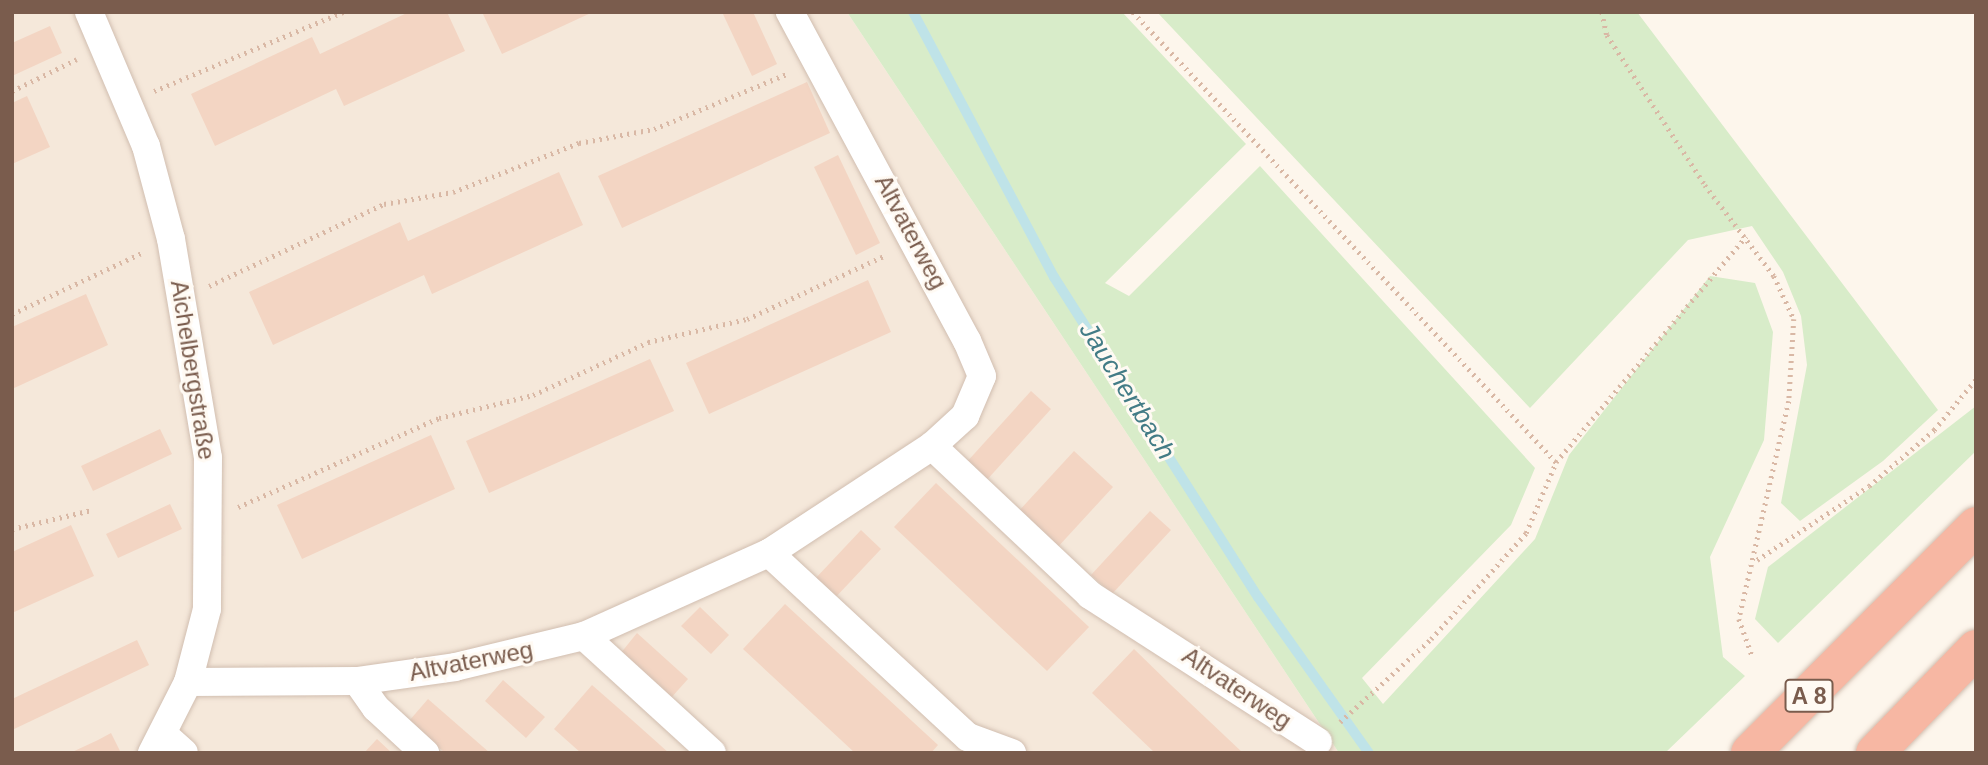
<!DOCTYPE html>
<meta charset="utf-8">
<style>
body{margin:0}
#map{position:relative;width:1988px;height:765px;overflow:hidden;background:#fdf6ec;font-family:Arial,sans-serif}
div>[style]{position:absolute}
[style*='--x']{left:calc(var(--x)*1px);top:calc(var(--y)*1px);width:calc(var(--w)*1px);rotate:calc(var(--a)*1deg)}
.residential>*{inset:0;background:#f5e8da}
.green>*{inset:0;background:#d8ecc9}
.stream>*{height:10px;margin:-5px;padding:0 5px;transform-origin:5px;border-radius:5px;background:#bfe3e8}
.building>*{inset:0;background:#f3d5c3}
.path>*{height:4.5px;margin-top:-2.25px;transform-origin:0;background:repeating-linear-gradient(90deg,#d9b8a5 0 2px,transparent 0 7px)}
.roads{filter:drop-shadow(0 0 2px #d1beb0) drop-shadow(0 0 2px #d1beb0)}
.street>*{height:28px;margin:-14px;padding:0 14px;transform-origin:14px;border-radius:14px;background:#fff}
.highway>*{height:38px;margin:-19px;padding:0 19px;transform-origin:19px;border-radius:19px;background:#f7b7a3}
span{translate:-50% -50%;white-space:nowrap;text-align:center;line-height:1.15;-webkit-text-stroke:6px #fffaf3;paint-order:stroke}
.shield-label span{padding:2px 5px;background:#fffaf3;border:2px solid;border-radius:5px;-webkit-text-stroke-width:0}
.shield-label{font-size:23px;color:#7a5c4d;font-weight:700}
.street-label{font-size:24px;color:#7a5c4d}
.water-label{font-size:26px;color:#437c86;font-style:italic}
.frame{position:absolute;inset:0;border:14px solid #7a5c4d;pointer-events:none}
</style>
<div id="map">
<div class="residential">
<i style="clip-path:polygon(12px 12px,847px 12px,1339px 753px,12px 753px)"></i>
</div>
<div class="green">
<i style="clip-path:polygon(847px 12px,1122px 12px,1246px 144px,1105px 283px,1129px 296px,1260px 166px,1535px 468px,1511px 525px,1362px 678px,1383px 704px,1535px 539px,1569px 455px,1710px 276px,1755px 283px,1773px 332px,1764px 440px,1710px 557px,1723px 657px,1745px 676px,1665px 753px,1339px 753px)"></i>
<i style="clip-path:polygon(1157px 12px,1637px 12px,1938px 410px,1883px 461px,1800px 521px,1781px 503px,1807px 365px,1801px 316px,1783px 272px,1752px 226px,1688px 240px,1530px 408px)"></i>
<i style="clip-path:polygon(1976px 406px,1976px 451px,1778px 643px,1755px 619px,1768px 567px)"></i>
</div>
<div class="stream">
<i style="--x:913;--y:12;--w:300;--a:62"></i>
<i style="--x:1054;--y:277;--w:379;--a:57.5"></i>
<i style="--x:1258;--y:597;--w:191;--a:54.6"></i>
</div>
<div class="building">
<i style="clip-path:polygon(409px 12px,447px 12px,465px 51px,344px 106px,336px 89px,215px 146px,191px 94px,312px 37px,320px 54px)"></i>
<i style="clip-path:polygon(482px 12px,593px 12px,502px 54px)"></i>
<i style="clip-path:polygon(722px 12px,753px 12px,777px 64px,752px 76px)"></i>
<i style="clip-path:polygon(50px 26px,62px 53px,12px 76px,12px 43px)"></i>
<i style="clip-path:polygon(807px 82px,830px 133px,622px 228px,598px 176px)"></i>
<i style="clip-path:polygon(27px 96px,50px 147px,12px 164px,12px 103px)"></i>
<i style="clip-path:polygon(838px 155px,880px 243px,856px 255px,814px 167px)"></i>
<i style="clip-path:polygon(559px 172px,583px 225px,432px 294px,424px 275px,273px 345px,249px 292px,400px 222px,408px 241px)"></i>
<i style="clip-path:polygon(868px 280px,891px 332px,709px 414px,686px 363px)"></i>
<i style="clip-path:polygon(86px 294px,108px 345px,12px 389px,12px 327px)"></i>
<i style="clip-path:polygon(650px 359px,674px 411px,489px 493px,466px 441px)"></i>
<i style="clip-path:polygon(1031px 391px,1051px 409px,985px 482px,965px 464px)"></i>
<i style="clip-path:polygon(160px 429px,172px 454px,93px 491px,81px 466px)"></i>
<i style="clip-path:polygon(431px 435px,455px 489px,302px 559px,277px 505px)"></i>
<i style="clip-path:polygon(1074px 451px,1113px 487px,1056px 549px,1017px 513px)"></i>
<i style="clip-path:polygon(936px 483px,1089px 627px,1047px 671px,894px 527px)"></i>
<i style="clip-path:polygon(170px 504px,182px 529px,118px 558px,106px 534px)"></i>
<i style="clip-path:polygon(1150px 511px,1171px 530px,1112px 594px,1091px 575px)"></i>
<i style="clip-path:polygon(71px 525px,94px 576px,12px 613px,12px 552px)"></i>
<i style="clip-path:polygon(861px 530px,881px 549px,834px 599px,814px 580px)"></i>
<i style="clip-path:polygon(785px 604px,938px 745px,931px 753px,855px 753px,743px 649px)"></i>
<i style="clip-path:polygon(700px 607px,729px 635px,711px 654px,681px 626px)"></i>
<i style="clip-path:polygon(637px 633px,688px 679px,670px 699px,620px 654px)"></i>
<i style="clip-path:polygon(137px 640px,149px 665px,12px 730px,12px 699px)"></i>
<i style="clip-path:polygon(1134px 649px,1171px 685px,1243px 753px,1155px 753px,1092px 693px)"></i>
<i style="clip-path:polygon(503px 680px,545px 717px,526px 738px,485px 701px)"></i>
<i style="clip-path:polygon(592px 685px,632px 720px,669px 753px,581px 753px,554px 729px)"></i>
<i style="clip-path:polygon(428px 699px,490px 753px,445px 753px,409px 721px)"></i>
<i style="clip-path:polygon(111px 733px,121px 753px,70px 753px,98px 740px)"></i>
<i style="clip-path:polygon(377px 739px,392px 753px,364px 753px)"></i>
</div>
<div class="path">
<i style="--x:1133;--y:12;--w:618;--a:46.77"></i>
<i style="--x:1556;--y:462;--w:295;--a:-49.9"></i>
<i style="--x:1602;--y:12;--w:24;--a:78"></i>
<i style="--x:1607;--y:35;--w:179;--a:56.8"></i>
<i style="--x:1705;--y:185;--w:114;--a:52.8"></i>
<i style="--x:1774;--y:276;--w:47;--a:65.1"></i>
<i style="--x:1794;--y:319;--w:82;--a:93.5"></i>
<i style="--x:1789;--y:401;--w:224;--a:102.9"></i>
<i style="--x:1739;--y:619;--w:41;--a:70.3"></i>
<i style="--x:12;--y:91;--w:72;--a:-26.2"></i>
<i style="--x:154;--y:91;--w:205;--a:-22.7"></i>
<i style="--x:209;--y:286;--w:193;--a:-25.1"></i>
<i style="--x:384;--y:204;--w:70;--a:-9.9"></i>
<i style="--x:453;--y:192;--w:135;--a:-21.3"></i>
<i style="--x:579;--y:143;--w:76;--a:-10.6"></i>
<i style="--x:654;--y:129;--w:146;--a:-22.5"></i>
<i style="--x:12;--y:314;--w:146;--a:-25.2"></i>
<i style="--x:238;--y:507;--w:220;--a:-23.9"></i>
<i style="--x:439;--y:418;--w:97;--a:-13.7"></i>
<i style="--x:533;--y:395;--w:127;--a:-24.7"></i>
<i style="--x:648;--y:342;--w:102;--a:-13.1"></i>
<i style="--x:747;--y:319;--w:153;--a:-24.7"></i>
<i style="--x:12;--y:529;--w:82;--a:-13.4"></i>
<i style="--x:1757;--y:560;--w:134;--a:-33.5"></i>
<i style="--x:1869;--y:486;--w:86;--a:-40.7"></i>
<i style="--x:1934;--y:430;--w:66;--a:-50.5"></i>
<i style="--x:1340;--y:722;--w:123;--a:-42.4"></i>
<i style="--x:1431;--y:639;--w:142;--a:-48.1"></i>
<i style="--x:1526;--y:533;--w:77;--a:-67.1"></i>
</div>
<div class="roads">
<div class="street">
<i style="--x:89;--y:12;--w:146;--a:67"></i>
<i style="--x:146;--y:146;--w:96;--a:75"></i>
<i style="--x:171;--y:239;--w:222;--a:80.4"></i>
<i style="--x:208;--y:458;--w:151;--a:90.4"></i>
<i style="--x:207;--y:609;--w:75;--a:104.6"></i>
<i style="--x:188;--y:682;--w:80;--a:116.9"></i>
<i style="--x:932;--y:446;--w:217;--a:43.3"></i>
<i style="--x:1090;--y:595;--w:271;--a:32.8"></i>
<i style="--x:769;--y:553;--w:271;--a:42.8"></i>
<i style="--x:968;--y:737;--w:47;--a:20"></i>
<i style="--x:584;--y:636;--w:173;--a:42.4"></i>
<i style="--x:357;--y:681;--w:33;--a:55"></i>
<i style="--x:376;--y:708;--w:67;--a:42.6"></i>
<i style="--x:188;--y:682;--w:169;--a:-0.3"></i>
<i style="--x:357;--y:681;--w:99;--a:-8.1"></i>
<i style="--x:455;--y:667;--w:133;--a:-13.5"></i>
<i style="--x:584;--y:636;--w:203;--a:-24.2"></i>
<i style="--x:769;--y:553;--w:195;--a:-33.3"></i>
<i style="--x:932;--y:446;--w:45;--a:-42.3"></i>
<i style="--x:965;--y:416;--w:43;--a:-67"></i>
<i style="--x:982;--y:376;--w:38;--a:-113"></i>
<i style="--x:967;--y:341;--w:374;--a:-118.3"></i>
<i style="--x:163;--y:734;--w:28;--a:42"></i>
</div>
<div class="highway">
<i style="--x:1750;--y:753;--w:320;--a:-45.1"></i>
<i style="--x:1875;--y:753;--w:145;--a:-45.8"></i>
</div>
</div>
<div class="shield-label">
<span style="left:1809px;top:696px">A 8</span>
</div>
<div class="street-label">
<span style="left:911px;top:232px;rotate:62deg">Altvaterweg</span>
<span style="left:193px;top:370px;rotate:81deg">Aichelbergstraße</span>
<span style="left:471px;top:661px;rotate:-11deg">Altvaterweg</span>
<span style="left:1237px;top:688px;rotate:34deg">Altvaterweg</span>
</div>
<div class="water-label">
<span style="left:1127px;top:391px;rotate:58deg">Jauchertbach</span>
</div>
<div class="frame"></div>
</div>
